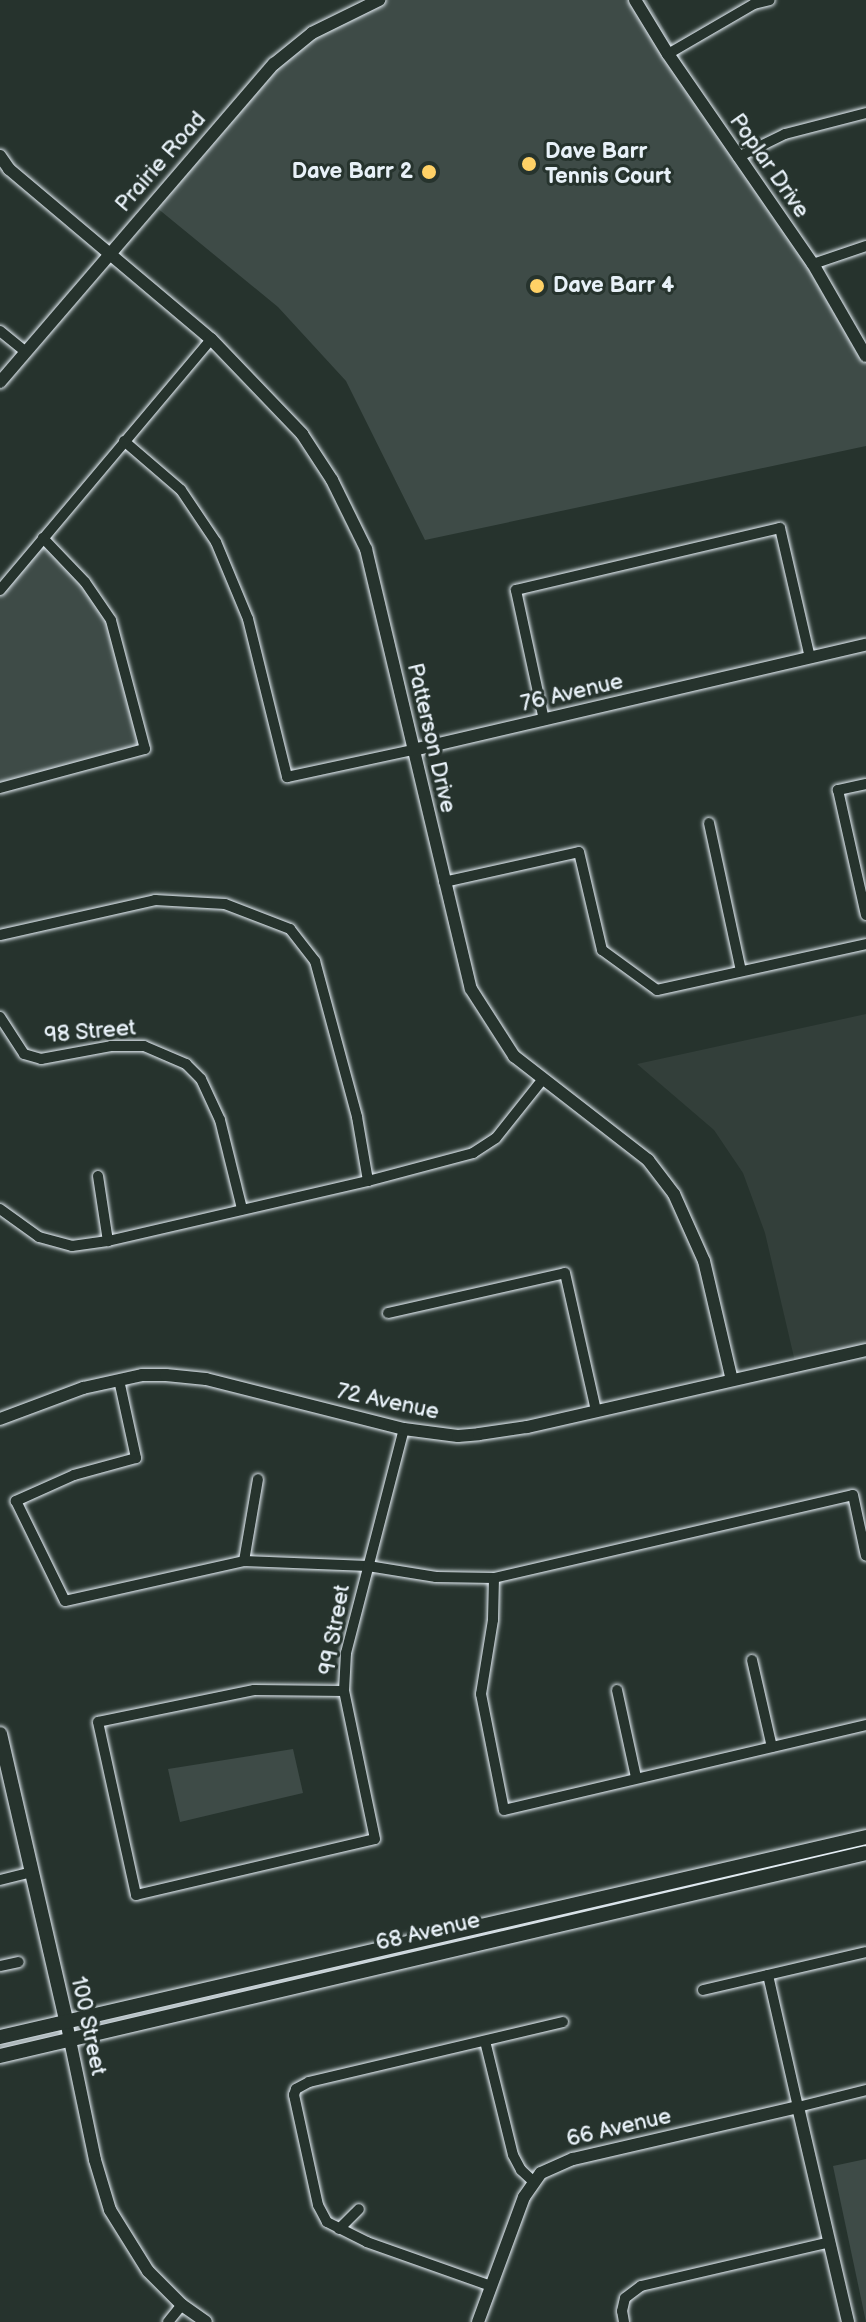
<!DOCTYPE html>
<style>
body{margin:0}
#map{position:relative;width:866px;height:2322px;overflow:hidden;background:#26332d;font-family:"Balsamiq Sans",sans-serif}
div>[style]{position:absolute}
[style*='--x']{left:calc(var(--x)*1px);top:calc(var(--y)*1px);width:calc(var(--w)*1px);rotate:calc(var(--a)*1deg)}
.built>*{inset:0;background:#333f3a}
.green>*{inset:0;background:#3e4b47}
.roads{filter:drop-shadow(0 0 2px #e8f1f8) drop-shadow(0 0 2px #e8f1f8)}
.minor>*{height:10px;margin:-5px;padding:0 5px;transform-origin:5px;border-radius:5px;background:#26332d}
.tertiary>*{height:12px;margin:-6px;padding:0 6px;transform-origin:6px;border-radius:6px;background:#26332d}
.secondary>*{height:14px;margin:-7px;padding:0 7px;transform-origin:7px;border-radius:7px;background:#26332d}
.dots>*{width:22px;height:22px;translate:-50% -50%;box-sizing:border-box;border:4px solid #26332d;border-radius:50%}
span{translate:-50% -50%;white-space:nowrap;text-align:center;line-height:1.15;-webkit-text-stroke:6px #26332d;paint-order:stroke}
.poi-label{font-size:22px;color:#e8f1f8;font-weight:700}
.left{translate:0 -50%;text-align:left}
.right{translate:-100% -50%;text-align:right}
.street-label{font-size:22px;color:#e8f1f8}
</style>
<div id="map">
<div class="built">
<i style="clip-path:polygon(866px 1014px,866px 1350px,796px 1366px,765px 1233px,743px 1173px,714px 1130px,637px 1064px)"></i>
</div>
<div class="green">
<i style="clip-path:polygon(381px 0,647px 0,738px 157px,866px 356px,866px 446px,425px 540px,346px 381px,278px 307px,151px 203px,276px 61px,325px 28px)"></i>
<i style="clip-path:polygon(43px 538px,111px 620px,145px 749px,0 783px,0 590px)"></i>
<i style="clip-path:polygon(293px 1749px,303px 1793px,180px 1822px,168px 1769px)"></i>
<i style="clip-path:polygon(866px 2159px,866px 2322px,833px 2166px)"></i>
</div>
<div class="roads">
<div class="minor">
<i style="--x:668;--y:54;--w:99;--a:-30.2"></i>
<i style="--x:754;--y:4;--w:16;--a:-14"></i>
<i style="--x:738;--y:157;--w:52;--a:-26.1"></i>
<i style="--x:785;--y:134;--w:84;--a:-14.5"></i>
<i style="--x:813;--y:264;--w:56;--a:-18.8"></i>
<i style="--x:0;--y:331;--w:32;--a:39"></i>
<i style="--x:124;--y:441;--w:75;--a:40.7"></i>
<i style="--x:181;--y:490;--w:63;--a:56.1"></i>
<i style="--x:216;--y:542;--w:83;--a:67.4"></i>
<i style="--x:248;--y:619;--w:163;--a:76.1"></i>
<i style="--x:287;--y:777;--w:129;--a:-12.1"></i>
<i style="--x:0;--y:590;--w:328;--a:-49.9"></i>
<i style="--x:544;--y:720;--w:133;--a:-102.2"></i>
<i style="--x:516;--y:590;--w:271;--a:-13.2"></i>
<i style="--x:780;--y:528;--w:133;--a:77"></i>
<i style="--x:866;--y:784;--w:29;--a:168"></i>
<i style="--x:838;--y:790;--w:128;--a:77.4"></i>
<i style="--x:0;--y:788;--w:150;--a:-15.1"></i>
<i style="--x:145;--y:749;--w:133;--a:-104.8"></i>
<i style="--x:111;--y:620;--w:46;--a:-124.4"></i>
<i style="--x:85;--y:582;--w:61;--a:-133.7"></i>
<i style="--x:709;--y:823;--w:151;--a:77.8"></i>
<i style="--x:444;--y:882;--w:138;--a:-12.5"></i>
<i style="--x:579;--y:852;--w:101;--a:76.8"></i>
<i style="--x:602;--y:950;--w:68;--a:36"></i>
<i style="--x:657;--y:990;--w:214;--a:-12.4"></i>
<i style="--x:0;--y:935;--w:159;--a:-12.7"></i>
<i style="--x:155;--y:900;--w:70;--a:3.3"></i>
<i style="--x:225;--y:904;--w:70;--a:21"></i>
<i style="--x:290;--y:929;--w:41;--a:52"></i>
<i style="--x:315;--y:961;--w:162;--a:74.9"></i>
<i style="--x:357;--y:1117;--w:65;--a:80.2"></i>
<i style="--x:0;--y:1017;--w:44;--a:57"></i>
<i style="--x:24;--y:1054;--w:18;--a:16"></i>
<i style="--x:41;--y:1059;--w:71;--a:-10.5"></i>
<i style="--x:111;--y:1046;--w:33;--a:0"></i>
<i style="--x:144;--y:1046;--w:46;--a:23.2"></i>
<i style="--x:186;--y:1064;--w:21;--a:45"></i>
<i style="--x:201;--y:1079;--w:45;--a:65.1"></i>
<i style="--x:220;--y:1120;--w:92;--a:76.1"></i>
<i style="--x:98;--y:1176;--w:66;--a:81.3"></i>
<i style="--x:0;--y:1209;--w:48;--a:35.7"></i>
<i style="--x:39;--y:1237;--w:34;--a:15"></i>
<i style="--x:72;--y:1246;--w:36;--a:-8"></i>
<i style="--x:108;--y:1241;--w:267;--a:-13"></i>
<i style="--x:368;--y:1181;--w:109;--a:-14.9"></i>
<i style="--x:473;--y:1153;--w:27;--a:-33"></i>
<i style="--x:496;--y:1138;--w:75;--a:-51.5"></i>
<i style="--x:388;--y:1313;--w:181;--a:-12.7"></i>
<i style="--x:565;--y:1273;--w:141;--a:77.3"></i>
<i style="--x:119;--y:1380;--w:80;--a:77.7"></i>
<i style="--x:136;--y:1458;--w:64;--a:164.7"></i>
<i style="--x:74;--y:1475;--w:64;--a:155.9"></i>
<i style="--x:16;--y:1501;--w:111;--a:63.9"></i>
<i style="--x:65;--y:1601;--w:183;--a:-12.6"></i>
<i style="--x:244;--y:1561;--w:124;--a:2.3"></i>
<i style="--x:368;--y:1566;--w:69;--a:9.2"></i>
<i style="--x:436;--y:1577;--w:58;--a:1"></i>
<i style="--x:494;--y:1578;--w:368;--a:-13"></i>
<i style="--x:853;--y:1495;--w:62;--a:78"></i>
<i style="--x:244;--y:1561;--w:83;--a:-80.3"></i>
<i style="--x:494;--y:1578;--w:42;--a:91.4"></i>
<i style="--x:493;--y:1620;--w:75;--a:99.2"></i>
<i style="--x:481;--y:1694;--w:118;--a:78.8"></i>
<i style="--x:504;--y:1810;--w:372;--a:-13.2"></i>
<i style="--x:752;--y:1660;--w:89;--a:77.1"></i>
<i style="--x:617;--y:1690;--w:89;--a:77.7"></i>
<i style="--x:344;--y:1691;--w:90;--a:-179.4"></i>
<i style="--x:254;--y:1690;--w:159;--a:168.4"></i>
<i style="--x:98;--y:1722;--w:177;--a:77.6"></i>
<i style="--x:136;--y:1895;--w:245;--a:-13.2"></i>
<i style="--x:375;--y:1839;--w:151;--a:-101.8"></i>
<i style="--x:344;--y:1691;--w:38;--a:-87"></i>
<i style="--x:346;--y:1653;--w:231;--a:-75.5"></i>
<i style="--x:0;--y:1880;--w:32;--a:-14"></i>
<i style="--x:0;--y:1966;--w:19;--a:-12"></i>
<i style="--x:768;--y:1975;--w:135;--a:77.2"></i>
<i style="--x:798;--y:2107;--w:70;--a:-14"></i>
<i style="--x:703;--y:1990;--w:167;--a:-13.1"></i>
<i style="--x:485;--y:2041;--w:117;--a:76.2"></i>
<i style="--x:513;--y:2155;--w:17;--a:62"></i>
<i style="--x:521;--y:2170;--w:16;--a:43"></i>
<i style="--x:339;--y:2229;--w:28;--a:-45"></i>
<i style="--x:491;--y:2286;--w:132;--a:-160.5"></i>
<i style="--x:367;--y:2242;--w:45;--a:-153.4"></i>
<i style="--x:327;--y:2222;--w:19;--a:-118"></i>
<i style="--x:318;--y:2205;--w:113;--a:-102.3"></i>
<i style="--x:294;--y:2095;--w:6;--a:-72"></i>
<i style="--x:296;--y:2089;--w:15;--a:-28"></i>
<i style="--x:309;--y:2082;--w:261;--a:-13.3"></i>
<i style="--x:168;--y:2322;--w:22;--a:-51"></i>
<i style="--x:624;--y:2322;--w:11;--a:-100"></i>
<i style="--x:622;--y:2311;--w:13;--a:-77"></i>
<i style="--x:625;--y:2298;--w:20;--a:-37"></i>
<i style="--x:641;--y:2286;--w:194;--a:-13.1"></i>
</div>
<div class="tertiary">
<i style="--x:635;--y:0;--w:63;--a:58.6"></i>
<i style="--x:668;--y:54;--w:255;--a:55.4"></i>
<i style="--x:813;--y:264;--w:106;--a:60.1"></i>
<i style="--x:0;--y:156;--w:16;--a:55"></i>
<i style="--x:9;--y:169;--w:264;--a:40.1"></i>
<i style="--x:211;--y:339;--w:132;--a:46.2"></i>
<i style="--x:302;--y:434;--w:55;--a:56.9"></i>
<i style="--x:332;--y:480;--w:77;--a:63.8"></i>
<i style="--x:366;--y:549;--w:452;--a:76.6"></i>
<i style="--x:471;--y:989;--w:80;--a:57.3"></i>
<i style="--x:514;--y:1056;--w:170;--a:37.8"></i>
<i style="--x:648;--y:1160;--w:43;--a:52.6"></i>
<i style="--x:674;--y:1194;--w:73;--a:65.9"></i>
<i style="--x:704;--y:1261;--w:122;--a:76.8"></i>
<i style="--x:0;--y:382;--w:420;--a:-49.3"></i>
<i style="--x:274;--y:64;--w:49;--a:-39.2"></i>
<i style="--x:312;--y:33;--w:75;--a:-26.2"></i>
<i style="--x:413;--y:750;--w:465;--a:-13.1"></i>
<i style="--x:0;--y:1419;--w:89;--a:-20.5"></i>
<i style="--x:83;--y:1388;--w:60;--a:-12.4"></i>
<i style="--x:142;--y:1375;--w:24;--a:0"></i>
<i style="--x:166;--y:1375;--w:40;--a:5.7"></i>
<i style="--x:206;--y:1379;--w:204;--a:14.2"></i>
<i style="--x:404;--y:1429;--w:54;--a:7.4"></i>
<i style="--x:458;--y:1436;--w:21;--a:-5"></i>
<i style="--x:479;--y:1434;--w:49;--a:-8.3"></i>
<i style="--x:527;--y:1427;--w:348;--a:-12.8"></i>
<i style="--x:66;--y:2021;--w:142;--a:78.2"></i>
<i style="--x:95;--y:2160;--w:52;--a:73.3"></i>
<i style="--x:110;--y:2210;--w:72;--a:58.1"></i>
<i style="--x:148;--y:2271;--w:48;--a:45"></i>
<i style="--x:182;--y:2305;--w:29;--a:35"></i>
<i style="--x:478;--y:2322;--w:133;--a:-69.8"></i>
<i style="--x:524;--y:2197;--w:29;--a:-55"></i>
<i style="--x:541;--y:2173;--w:35;--a:-24"></i>
<i style="--x:573;--y:2159;--w:231;--a:-13"></i>
<i style="--x:798;--y:2107;--w:221;--a:76.9"></i>
</div>
<div class="secondary">
<i style="--x:0;--y:1734;--w:294;--a:77"></i>
<i style="--x:0;--y:2037;--w:889;--a:-13"></i>
<i style="--x:0;--y:2056;--w:889;--a:-13.19"></i>
</div>
</div>
<div class="dots">
<i style="left:529px;top:164px;background:#ffd166"></i>
<i style="left:429px;top:172px;background:#ffd166"></i>
<i style="left:537px;top:286px;background:#ffd166"></i>
</div>
<div class="poi-label">
<span class="left" style="left:545px;top:164px">Dave Barr<br>Tennis Court</span>
<span class="right" style="left:413px;top:172px">Dave Barr 2</span>
<span class="left" style="left:553px;top:286px">Dave Barr 4</span>
</div>
<div class="street-label">
<span style="left:161px;top:162px;rotate:-49deg">Prairie Road</span>
<span style="left:769px;top:166px;rotate:55deg">Poplar Drive</span>
<span style="left:572px;top:693px;rotate:-13deg">76 Avenue</span>
<span style="left:431px;top:738px;rotate:77deg">Patterson Drive</span>
<span style="left:90px;top:1032px;rotate:-5deg">98 Street</span>
<span style="left:388px;top:1402px;rotate:12deg">72 Avenue</span>
<span style="left:335px;top:1630px;rotate:-80deg">99 Street</span>
<span style="left:428px;top:1932px;rotate:-13deg">68 Avenue</span>
<span style="left:88px;top:2026px;rotate:78deg">100 Street</span>
<span style="left:619px;top:2128px;rotate:-13deg">66 Avenue</span>
</div>
</div>
